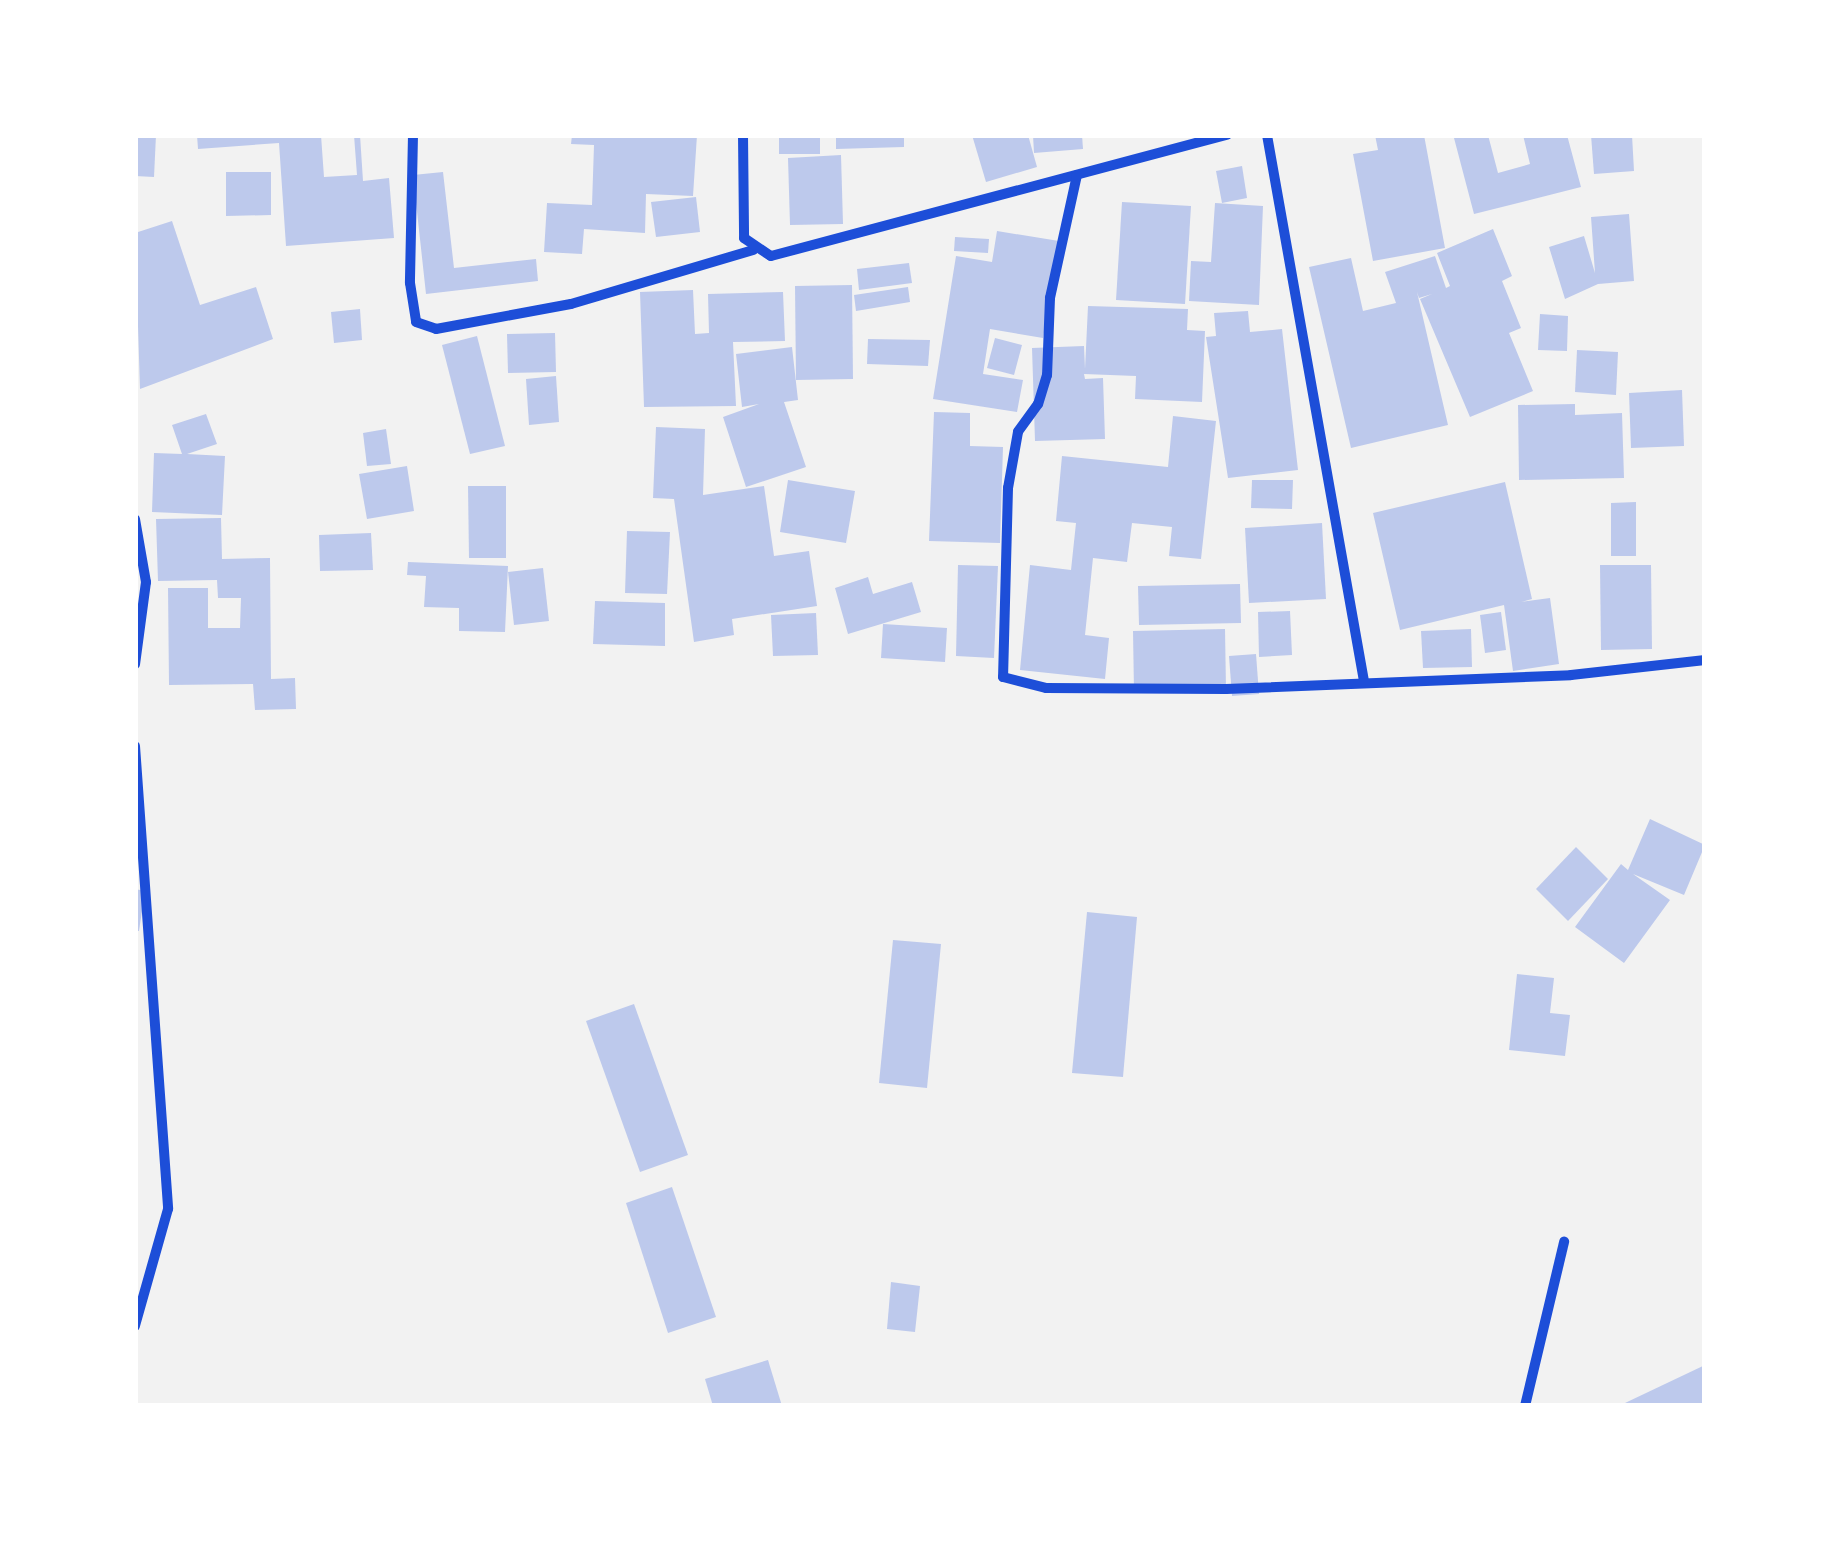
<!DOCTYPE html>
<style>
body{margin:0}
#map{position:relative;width:1840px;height:1541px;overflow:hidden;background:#f2f2f2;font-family:Raleway,sans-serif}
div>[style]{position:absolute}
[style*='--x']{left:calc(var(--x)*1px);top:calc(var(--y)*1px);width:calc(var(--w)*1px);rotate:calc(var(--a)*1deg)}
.building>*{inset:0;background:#bdc9ec}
.minor>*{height:10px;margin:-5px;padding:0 5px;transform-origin:5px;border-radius:5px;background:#1d4ed8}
span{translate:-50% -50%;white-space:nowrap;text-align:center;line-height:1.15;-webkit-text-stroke:10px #fff;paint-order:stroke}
.frame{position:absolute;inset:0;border:138px solid #fff;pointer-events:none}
</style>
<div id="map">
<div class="building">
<i style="clip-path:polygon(135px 135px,156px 135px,154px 177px,135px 176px)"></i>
<i style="clip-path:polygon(197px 135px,321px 135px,324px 177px,357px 175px,354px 135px,360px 135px,363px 181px,389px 178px,394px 238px,286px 246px,279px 143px,198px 149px)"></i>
<i style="clip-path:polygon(572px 135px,697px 135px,693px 196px,646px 194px,645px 233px,584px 229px,582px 254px,544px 252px,547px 203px,592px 205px,594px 145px,571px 144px)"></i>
<i style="clip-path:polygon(779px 135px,820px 135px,820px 154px,779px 154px)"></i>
<i style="clip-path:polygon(836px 135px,904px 135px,904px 147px,836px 149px)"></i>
<i style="clip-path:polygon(972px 135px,1028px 135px,1037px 167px,986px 182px)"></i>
<i style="clip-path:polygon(1033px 135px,1082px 135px,1083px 149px,1034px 153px)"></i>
<i style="clip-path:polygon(1375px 135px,1424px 135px,1445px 248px,1373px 261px,1353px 154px,1378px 150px)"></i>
<i style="clip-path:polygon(1488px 135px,1498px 173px,1530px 164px,1523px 135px,1567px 135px,1581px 187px,1474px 214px,1454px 138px)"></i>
<i style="clip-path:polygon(1591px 135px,1632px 135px,1634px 171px,1594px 174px)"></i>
<i style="clip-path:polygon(841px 155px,843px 224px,790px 225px,788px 158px)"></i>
<i style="clip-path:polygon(1242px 166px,1247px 198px,1222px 203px,1216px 171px)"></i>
<i style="clip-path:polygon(226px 172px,271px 172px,271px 215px,226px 216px)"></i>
<i style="clip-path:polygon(443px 172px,454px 268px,536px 259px,538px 281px,426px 294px,413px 175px)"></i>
<i style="clip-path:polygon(696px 197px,700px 232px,656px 237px,651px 202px)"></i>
<i style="clip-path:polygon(1122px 202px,1191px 206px,1185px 304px,1116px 300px)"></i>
<i style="clip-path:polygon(1215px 203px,1263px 206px,1259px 305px,1189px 301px,1191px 261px,1211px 262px)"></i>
<i style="clip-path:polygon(1629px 214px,1634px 281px,1598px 284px,1565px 299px,1549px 247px,1584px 236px,1595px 273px,1591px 217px)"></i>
<i style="clip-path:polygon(172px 221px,200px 305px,256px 287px,273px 339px,140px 389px,135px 233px)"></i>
<i style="clip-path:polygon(1493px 229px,1512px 276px,1502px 281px,1521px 328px,1509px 333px,1533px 391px,1470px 417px,1420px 299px,1432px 294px,1419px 298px,1417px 292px,1448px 425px,1351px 448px,1309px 267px,1351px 258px,1363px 311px,1396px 303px,1385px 272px,1435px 256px,1446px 288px,1450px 286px,1437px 253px)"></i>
<i style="clip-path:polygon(997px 231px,1059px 241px,1043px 338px,990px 329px,983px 374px,1023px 380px,1017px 412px,933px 399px,956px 256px,992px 262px)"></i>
<i style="clip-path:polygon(955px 237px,989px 239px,988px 253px,954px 251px)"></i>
<i style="clip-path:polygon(909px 263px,912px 283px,859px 290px,857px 269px)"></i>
<i style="clip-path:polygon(852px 285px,853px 379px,796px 380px,795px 286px)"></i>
<i style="clip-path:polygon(908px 287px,910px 302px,856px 311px,854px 295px)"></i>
<i style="clip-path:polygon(693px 290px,695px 334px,709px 333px,708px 294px,783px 292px,785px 341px,733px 342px,736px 406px,644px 407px,640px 292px)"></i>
<i style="clip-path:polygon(1088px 306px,1188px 309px,1187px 330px,1205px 331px,1202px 402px,1135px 399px,1136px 376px,1084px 374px,1085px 379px,1103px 378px,1105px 439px,1035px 441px,1032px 348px,1084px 346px,1085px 369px)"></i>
<i style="clip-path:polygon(360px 309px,362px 340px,334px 343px,331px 312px)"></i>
<i style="clip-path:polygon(1248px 311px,1250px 332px,1282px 329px,1298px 470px,1228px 478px,1206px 337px,1216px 336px,1214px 313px)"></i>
<i style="clip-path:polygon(1540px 314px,1568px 316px,1567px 351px,1538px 350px)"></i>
<i style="clip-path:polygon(555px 333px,556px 372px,508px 373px,507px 334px)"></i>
<i style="clip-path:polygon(477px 336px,505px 446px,470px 454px,442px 345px)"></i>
<i style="clip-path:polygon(995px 338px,1022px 345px,1014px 375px,987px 368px)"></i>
<i style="clip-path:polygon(868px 339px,930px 340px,928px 366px,867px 364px)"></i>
<i style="clip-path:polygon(792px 347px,798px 400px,784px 402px,806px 467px,746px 487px,723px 417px,759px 404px,742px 407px,736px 354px)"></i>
<i style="clip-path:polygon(1577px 350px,1618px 352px,1616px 395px,1575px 392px)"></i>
<i style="clip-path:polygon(556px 376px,559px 422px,529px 425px,526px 379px)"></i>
<i style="clip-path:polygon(1682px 390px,1684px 446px,1631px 448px,1629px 393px)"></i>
<i style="clip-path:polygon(1575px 404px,1575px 415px,1622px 413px,1624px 478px,1519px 480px,1518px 405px)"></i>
<i style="clip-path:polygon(934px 412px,970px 413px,970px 446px,1003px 447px,1000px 543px,929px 541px)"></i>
<i style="clip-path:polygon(206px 414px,217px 444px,187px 454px,225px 456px,222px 515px,152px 512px,154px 453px,182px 454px,172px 425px)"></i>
<i style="clip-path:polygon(1173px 416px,1216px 421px,1201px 559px,1169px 556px,1172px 527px,1132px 523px,1127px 562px,1093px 558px,1085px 635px,1109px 638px,1105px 679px,1020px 670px,1030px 565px,1071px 570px,1076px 523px,1056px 521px,1062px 456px,1168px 467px)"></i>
<i style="clip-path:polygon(656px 427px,705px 429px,703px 495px,764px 486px,774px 556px,809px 551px,817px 606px,732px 619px,734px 635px,694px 642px,674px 499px,653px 498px)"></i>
<i style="clip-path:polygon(386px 429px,391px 464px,367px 466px,363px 433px)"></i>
<i style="clip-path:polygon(407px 466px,414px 511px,367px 519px,359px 474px)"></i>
<i style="clip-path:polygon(788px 480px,855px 491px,846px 543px,780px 532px)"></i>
<i style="clip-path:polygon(1252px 480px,1293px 480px,1292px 509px,1251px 508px)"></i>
<i style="clip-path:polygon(1505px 482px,1532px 599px,1521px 602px,1550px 598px,1559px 664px,1513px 671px,1504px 605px,1400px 630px,1373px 513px)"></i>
<i style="clip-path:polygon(468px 486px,506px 486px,506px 558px,469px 558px)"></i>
<i style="clip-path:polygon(1636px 502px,1636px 556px,1611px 556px,1611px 503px)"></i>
<i style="clip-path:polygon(221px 518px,222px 559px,270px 558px,271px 679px,295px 678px,296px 709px,255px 710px,253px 684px,169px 685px,168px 588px,208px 588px,208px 628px,240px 628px,241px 598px,218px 598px,217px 580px,158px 581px,156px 519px)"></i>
<i style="clip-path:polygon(1322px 523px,1326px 599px,1249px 603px,1245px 528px)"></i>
<i style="clip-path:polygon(627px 531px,670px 532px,667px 594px,625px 593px)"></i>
<i style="clip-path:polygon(371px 533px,373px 570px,320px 571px,319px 535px)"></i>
<i style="clip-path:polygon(408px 562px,508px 566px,505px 632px,459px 631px,459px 608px,424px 607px,426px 576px,407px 575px)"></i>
<i style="clip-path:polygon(958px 565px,998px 566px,994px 658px,956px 656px)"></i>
<i style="clip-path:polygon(1600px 565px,1651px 565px,1652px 649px,1601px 650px)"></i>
<i style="clip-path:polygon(543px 568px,549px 621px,514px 625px,508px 572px)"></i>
<i style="clip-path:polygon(868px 577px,873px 594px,912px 582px,921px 612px,848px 634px,835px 588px)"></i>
<i style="clip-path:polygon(1240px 584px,1241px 623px,1139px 625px,1138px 586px)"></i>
<i style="clip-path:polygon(595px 601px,665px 603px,665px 646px,593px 644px)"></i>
<i style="clip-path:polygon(1290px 611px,1292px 655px,1259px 657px,1258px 612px)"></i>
<i style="clip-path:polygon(1501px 612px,1506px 650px,1485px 653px,1480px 615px)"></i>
<i style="clip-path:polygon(816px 613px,818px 655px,773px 656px,771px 615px)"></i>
<i style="clip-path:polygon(883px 624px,947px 628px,945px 662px,881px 658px)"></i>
<i style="clip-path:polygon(1225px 629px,1226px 690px,1134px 692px,1133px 631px)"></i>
<i style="clip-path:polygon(1471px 629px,1472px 667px,1423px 668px,1421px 631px)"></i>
<i style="clip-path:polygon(1256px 654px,1259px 694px,1232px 696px,1229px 656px)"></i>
<i style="clip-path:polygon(1650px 819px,1705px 845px,1684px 895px,1633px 874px,1670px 900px,1624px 963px,1575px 927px,1621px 864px,1628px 870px)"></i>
<i style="clip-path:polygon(1576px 847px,1608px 879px,1568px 921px,1536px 889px)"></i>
<i style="clip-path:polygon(135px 889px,145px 891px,139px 931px,135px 931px)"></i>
<i style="clip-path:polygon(1087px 912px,1137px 917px,1123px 1077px,1072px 1073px)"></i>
<i style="clip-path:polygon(893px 940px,941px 944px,927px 1088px,879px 1083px)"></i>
<i style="clip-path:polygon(1517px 974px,1554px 978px,1550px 1013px,1570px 1015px,1565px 1056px,1509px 1050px)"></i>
<i style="clip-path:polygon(634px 1004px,688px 1155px,640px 1172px,586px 1021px)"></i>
<i style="clip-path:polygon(672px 1187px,716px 1317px,668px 1333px,626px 1203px)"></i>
<i style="clip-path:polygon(891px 1282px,920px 1286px,915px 1332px,887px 1329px)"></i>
<i style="clip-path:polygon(768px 1360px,782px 1406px,713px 1406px,705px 1379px)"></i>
<i style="clip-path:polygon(1705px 1365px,1705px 1406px,1627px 1406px,1625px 1403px)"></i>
</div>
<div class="minor">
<i style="--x:413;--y:135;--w:148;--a:91.2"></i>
<i style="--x:410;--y:283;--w:39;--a:81"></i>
<i style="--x:416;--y:322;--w:21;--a:19"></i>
<i style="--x:436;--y:329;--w:137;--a:-10.5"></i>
<i style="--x:571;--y:304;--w:190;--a:-16.5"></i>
<i style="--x:743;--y:135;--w:103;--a:89.4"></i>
<i style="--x:744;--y:238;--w:32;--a:34"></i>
<i style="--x:771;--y:256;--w:472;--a:-14.9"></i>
<i style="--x:1267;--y:135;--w:555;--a:79.93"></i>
<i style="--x:1077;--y:175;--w:126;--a:102.4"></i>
<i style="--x:1050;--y:298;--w:77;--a:92.2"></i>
<i style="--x:1047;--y:375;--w:30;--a:107"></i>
<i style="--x:1038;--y:404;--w:34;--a:126"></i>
<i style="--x:1018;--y:432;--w:57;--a:100.1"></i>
<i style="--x:1008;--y:488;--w:189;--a:91.5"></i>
<i style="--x:1003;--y:677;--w:44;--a:14.3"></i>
<i style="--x:1046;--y:688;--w:180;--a:0.3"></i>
<i style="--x:1226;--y:689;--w:345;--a:-2.3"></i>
<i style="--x:1571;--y:675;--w:135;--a:-6.4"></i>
<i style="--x:135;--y:519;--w:64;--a:80.1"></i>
<i style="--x:146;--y:582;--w:83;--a:97.6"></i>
<i style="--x:135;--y:746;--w:464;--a:85.9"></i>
<i style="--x:168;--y:1209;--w:122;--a:105.8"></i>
<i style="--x:1525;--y:1406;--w:169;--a:-76.6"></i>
</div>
<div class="frame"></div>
</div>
